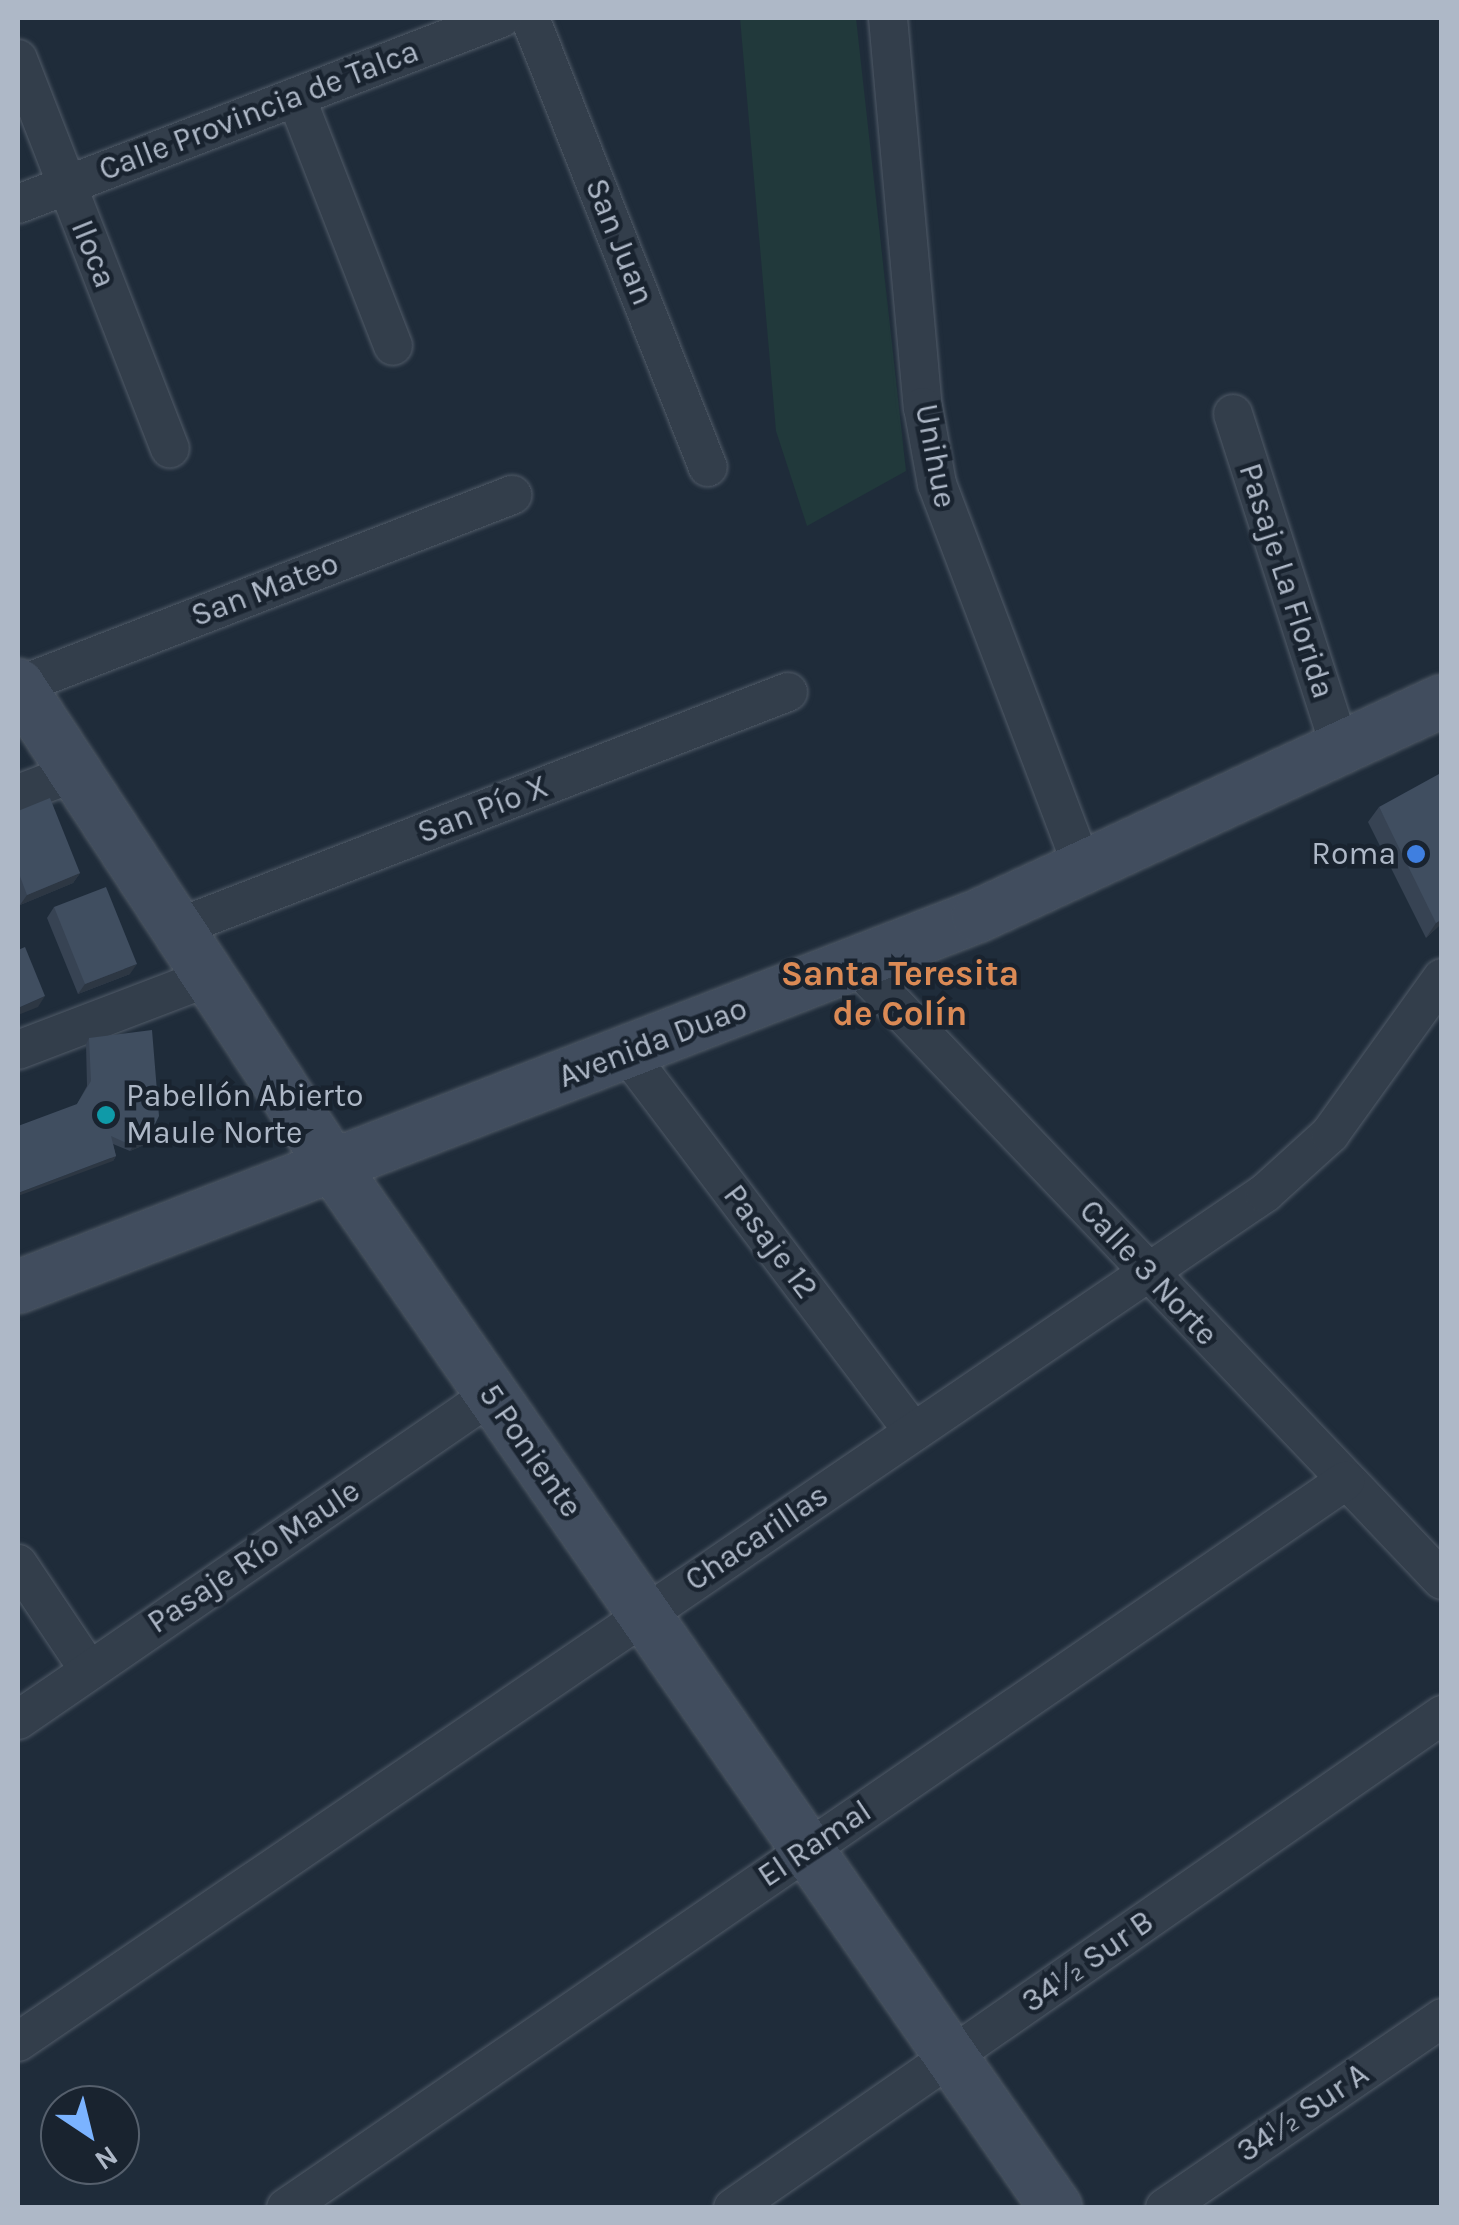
<!DOCTYPE html>
<meta charset="utf-8">
<style>
body{margin:0}
#map{position:relative;width:1459px;height:2225px;overflow:hidden;background:#1f2c3a;font-family:Karla,sans-serif}
div>[style]{position:absolute}
[style*='--x']{left:calc(var(--x)*1px);top:calc(var(--y)*1px);width:calc(var(--w)*1px);rotate:calc(var(--a)*1deg)}
.green>*{inset:0;background:#21393b}
.roads{filter:drop-shadow(0 0 2px #515b68) drop-shadow(0 0 2px #515b68)}
.street>*{height:38px;margin:-19px;padding:0 19px;transform-origin:19px;border-radius:19px;background:#333e4b}
.secondary>*{height:52px;margin:-26px;padding:0 26px;transform-origin:26px;border-radius:26px;background:#414d5e}
.wall>*{inset:0;background:#374353}
.shaded-wall>*{inset:0;background:#2d3743}
.building>*{inset:0;background:#404e60}
.dots>*{width:28px;height:28px;translate:-50% -50%;box-sizing:border-box;border:5px solid #19232f;border-radius:50%}
span{translate:-50% -50%;white-space:nowrap;text-align:center;line-height:1.15;-webkit-text-stroke:9px #19232f;paint-order:stroke}
.street-label{font-size:32px;color:#aeb8c7}
.poi-label{font-size:32px;color:#aeb8c7}
.right{translate:-100% -50%;text-align:right}
.left{translate:0 -50%;text-align:left}
.neighbourhood-label{font-size:35px;color:#db8a55;font-weight:700}
.frame{position:absolute;inset:0;border:20px solid #aeb8c7;pointer-events:none}
.north{position:absolute;left:40px;top:2085px;width:100px;height:100px;box-sizing:border-box;background:#19232f;border:2px solid #555f6c;border-radius:50%;rotate:145deg;font-size:28px;font-weight:700;line-height:40px;text-align:center;color:#aeb8c7}
.north::after{content:'';display:block;margin:auto;width:35px;height:45px;background:#7bb3ff;clip-path:polygon(50% 0,100% 100%,50% 72%,0 100%)}
</style>
<div id="map">
<div class="green">
<i style="clip-path:polygon(740px 18px,856px 18px,906px 471px,807px 526px,776px 431px)"></i>
</div>
<div class="roads">
<div class="street">
<i style="--x:530;--y:18;--w:483;--a:68.4"></i>
<i style="--x:888;--y:18;--w:391;--a:84.9"></i>
<i style="--x:923;--y:407;--w:78;--a:79.7"></i>
<i style="--x:937;--y:484;--w:414;--a:69.2"></i>
<i style="--x:18;--y:59;--w:418;--a:68.7"></i>
<i style="--x:296;--y:97;--w:267;--a:68.7"></i>
<i style="--x:18;--y:204;--w:518;--a:-21.06"></i>
<i style="--x:1233;--y:414;--w:351;--a:72.2"></i>
<i style="--x:18;--y:686;--w:530;--a:-21.14"></i>
<i style="--x:18;--y:794;--w:62;--a:-20.8"></i>
<i style="--x:177;--y:928;--w:655;--a:-21.12"></i>
<i style="--x:856;--y:964;--w:850;--a:46.43"></i>
<i style="--x:18;--y:1050;--w:204;--a:-20.9"></i>
<i style="--x:627;--y:1053;--w:475;--a:52.9"></i>
<i style="--x:18;--y:1564;--w:128;--a:56.2"></i>
<i style="--x:18;--y:1720;--w:574;--a:-34.49"></i>
<i style="--x:18;--y:2042;--w:1509;--a:-34.25"></i>
<i style="--x:1265;--y:1193;--w:88;--a:-42.2"></i>
<i style="--x:1330;--y:1134;--w:192;--a:-54.3"></i>
<i style="--x:286;--y:2208;--w:1285;--a:-34.47"></i>
<i style="--x:733;--y:2208;--w:864;--a:-34.81"></i>
<i style="--x:1165;--y:2208;--w:336;--a:-34.4"></i>
</div>
<div class="secondary">
<i style="--x:18;--y:685;--w:575;--a:56.78"></i>
<i style="--x:333;--y:1166;--w:1268;--a:55.24"></i>
<i style="--x:18;--y:1287;--w:1029;--a:-21.13"></i>
<i style="--x:978;--y:916;--w:511;--a:-24.86"></i>
</div>
</div>
<div class="wall">
<i style="clip-path:polygon(1379px 807px,1442px 923px,1426px 938px,1368px 822px)"></i>
<i style="clip-path:polygon(18px 811px,80px 873px,73px 883px,20px 905px,18px 898px)"></i>
<i style="clip-path:polygon(54px 907px,130px 974px,78px 994px,47px 918px)"></i>
<i style="clip-path:polygon(89px 1038px,147px 1140px,144px 1145px,130px 1151px,113px 1144px,116px 1156px,113px 1161px,77px 1104px,87px 1086px,86px 1044px)"></i>
</div>
<div class="shaded-wall">
<i style="clip-path:polygon(80px 873px,73px 883px,20px 905px,27px 895px)"></i>
<i style="clip-path:polygon(1442px 919px,1442px 923px,1426px 938px,1436px 923px)"></i>
<i style="clip-path:polygon(137px 964px,130px 974px,78px 994px,85px 984px)"></i>
<i style="clip-path:polygon(45px 996px,38px 1007px,18px 1015px,18px 1008px)"></i>
<i style="clip-path:polygon(147px 1140px,144px 1145px,130px 1151px,133px 1146px)"></i>
<i style="clip-path:polygon(116px 1156px,113px 1161px,18px 1196px,18px 1193px)"></i>
</div>
<div class="building">
<i style="clip-path:polygon(1439px 774px,1442px 780px,1442px 919px,1436px 923px,1379px 807px)"></i>
<i style="clip-path:polygon(50px 798px,80px 873px,27px 895px,18px 871px,18px 811px)"></i>
<i style="clip-path:polygon(106px 887px,137px 964px,85px 984px,54px 907px)"></i>
<i style="clip-path:polygon(25px 947px,45px 996px,18px 1008px,18px 950px)"></i>
<i style="clip-path:polygon(152px 1030px,159px 1116px,147px 1140px,133px 1146px,111px 1136px,116px 1156px,18px 1193px,18px 1126px,77px 1104px,91px 1081px,89px 1038px)"></i>
</div>
<div class="dots">
<i style="left:1416px;top:854px;background:#3f7fe0"></i>
<i style="left:106px;top:1115px;background:#0f9aa8"></i>
</div>
<div class="street-label">
<span style="left:259px;top:111px;rotate:-21deg">Calle Provincia de Talca</span>
<span style="left:619px;top:242px;rotate:68deg">San Juan</span>
<span style="left:93px;top:254px;rotate:68deg">Iloca</span>
<span style="left:935px;top:456px;rotate:79deg">Unihue</span>
<span style="left:1286px;top:581px;rotate:72deg">Pasaje La Florida</span>
<span style="left:265px;top:590px;rotate:-21deg">San Mateo</span>
<span style="left:483px;top:810px;rotate:-21deg">San Pío X</span>
<span style="left:653px;top:1043px;rotate:-21deg">Avenida Duao</span>
<span style="left:770px;top:1242px;rotate:53deg">Pasaje 12</span>
<span style="left:1148px;top:1273px;rotate:47deg">Calle 3 Norte</span>
<span style="left:530px;top:1451px;rotate:55deg">5 Poniente</span>
<span style="left:757px;top:1538px;rotate:-34deg">Chacarillas</span>
<span style="left:254px;top:1557px;rotate:-34deg">Pasaje Río Maule</span>
<span style="left:815px;top:1844px;rotate:-34deg">El Ramal</span>
<span style="left:1088px;top:1962px;rotate:-35deg">34½ Sur B</span>
<span style="left:1303px;top:2113px;rotate:-34deg">34½ Sur A</span>
</div>
<div class="poi-label">
<span class="right" style="left:1396px;top:854px">Roma</span>
<span class="left" style="left:126px;top:1115px">Pabellón Abierto<br>Maule Norte</span>
</div>
<div class="neighbourhood-label">
<span style="left:900px;top:994px">Santa Teresita<br>de Colín</span>
</div>
<div class="frame"></div>
<div class="north">N</div>
</div>
